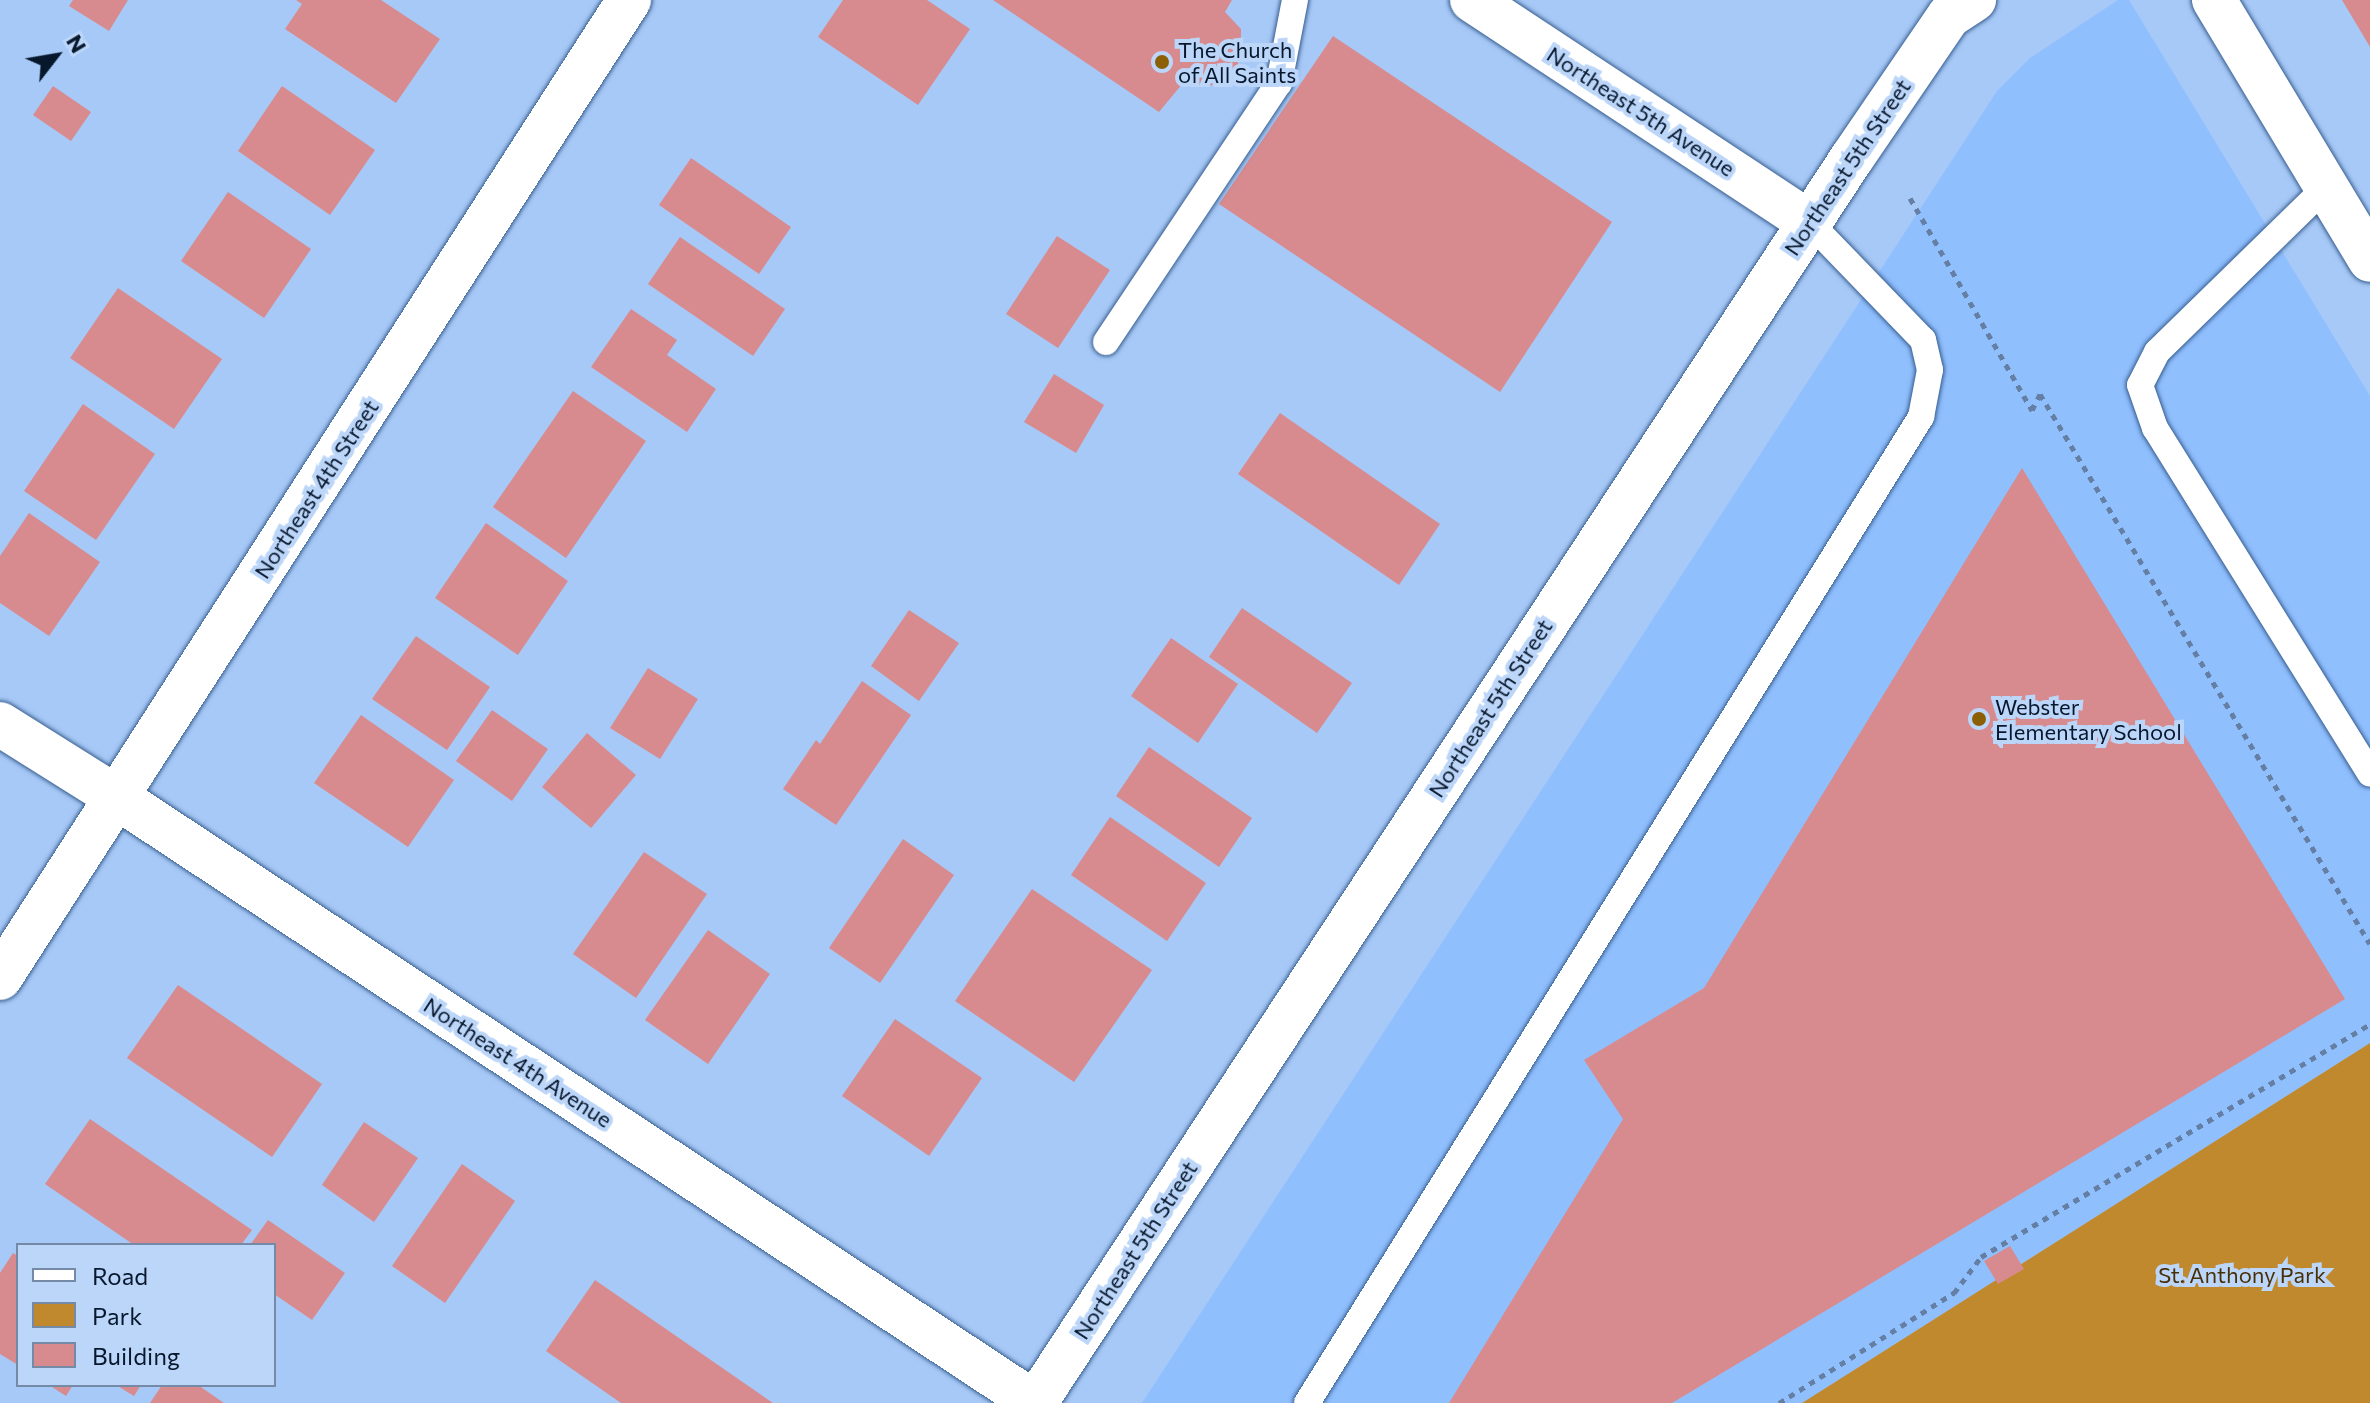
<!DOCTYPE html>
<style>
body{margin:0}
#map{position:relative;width:2370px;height:1403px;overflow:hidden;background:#a7c9f7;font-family:Commissioner,sans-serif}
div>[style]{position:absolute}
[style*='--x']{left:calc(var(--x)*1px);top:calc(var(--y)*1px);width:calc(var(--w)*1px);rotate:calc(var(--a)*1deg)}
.built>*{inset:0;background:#90bffe}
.green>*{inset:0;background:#c0892e}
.building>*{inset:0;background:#d78b8f}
.path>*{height:5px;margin-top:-2.5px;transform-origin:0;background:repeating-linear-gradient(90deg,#647fa3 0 6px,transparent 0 12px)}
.roads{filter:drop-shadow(0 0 2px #375e90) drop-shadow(0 0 2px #375e90)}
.lane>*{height:26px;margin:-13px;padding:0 13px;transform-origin:13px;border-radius:13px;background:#fff}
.street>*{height:44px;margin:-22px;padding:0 22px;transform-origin:22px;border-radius:22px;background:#fff}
.secondary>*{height:44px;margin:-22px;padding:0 22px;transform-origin:22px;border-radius:22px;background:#fff}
.dots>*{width:22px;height:22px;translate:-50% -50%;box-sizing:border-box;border:4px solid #bcd6f9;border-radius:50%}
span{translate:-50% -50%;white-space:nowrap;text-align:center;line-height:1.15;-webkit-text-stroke:8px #bcd6f9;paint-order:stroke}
.poi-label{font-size:22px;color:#07172c}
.left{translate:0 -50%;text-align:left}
.street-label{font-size:22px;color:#07172c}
.park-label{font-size:22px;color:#482f05}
.legend{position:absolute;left:16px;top:1243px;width:260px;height:144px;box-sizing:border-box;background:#bcd6f9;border:2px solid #748aa7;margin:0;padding:10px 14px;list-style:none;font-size:24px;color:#07172c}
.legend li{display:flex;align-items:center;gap:16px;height:40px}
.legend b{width:40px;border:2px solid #748aa7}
.north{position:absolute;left:16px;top:16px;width:80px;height:80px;-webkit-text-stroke:6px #bcd6f9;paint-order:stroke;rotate:59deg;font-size:22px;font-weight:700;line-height:32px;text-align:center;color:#07172c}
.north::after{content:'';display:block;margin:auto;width:28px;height:36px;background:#07172c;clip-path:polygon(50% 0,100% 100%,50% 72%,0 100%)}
</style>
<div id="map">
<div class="built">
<i style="clip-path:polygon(2118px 0,2129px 0,2370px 396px,2370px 1043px,1802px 1403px,1142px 1403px,1997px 91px,2030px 58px)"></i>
</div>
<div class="green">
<i style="clip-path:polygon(2370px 1043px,2370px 1403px,1802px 1403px)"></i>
</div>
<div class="building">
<i style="clip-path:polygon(73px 0,128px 0,109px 31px,69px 6px)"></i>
<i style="clip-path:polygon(296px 0,381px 0,440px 39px,396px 103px,285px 29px,302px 4px)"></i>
<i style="clip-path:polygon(843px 0,927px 0,970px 29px,918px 105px,818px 37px)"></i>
<i style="clip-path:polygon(993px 0,1232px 0,1225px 12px,1241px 29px,1241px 52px,1236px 71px,1220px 83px,1205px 87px,1183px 83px,1159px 112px)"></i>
<i style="clip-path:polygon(2342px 0,2370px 0,2370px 47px)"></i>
<i style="clip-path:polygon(1333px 36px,1612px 222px,1500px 392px,1219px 204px)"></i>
<i style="clip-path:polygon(53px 86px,91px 112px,71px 141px,33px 115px)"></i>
<i style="clip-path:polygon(282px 86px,375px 150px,330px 215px,238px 151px)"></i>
<i style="clip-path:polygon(691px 158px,791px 227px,759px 274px,659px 205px)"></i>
<i style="clip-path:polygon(228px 192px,311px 249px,264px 318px,181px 261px)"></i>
<i style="clip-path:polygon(1057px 236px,1110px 270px,1058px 348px,1006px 314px)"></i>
<i style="clip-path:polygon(680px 237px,785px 309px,753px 356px,648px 284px)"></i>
<i style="clip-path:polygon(118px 288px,222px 359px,174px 429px,70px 358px)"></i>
<i style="clip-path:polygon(631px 309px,677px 340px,667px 355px,716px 389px,687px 432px,591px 367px)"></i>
<i style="clip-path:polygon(1054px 374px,1104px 405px,1076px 453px,1024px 422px)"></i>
<i style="clip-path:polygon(573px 391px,646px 441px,566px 558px,493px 507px)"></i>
<i style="clip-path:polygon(83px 404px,155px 454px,96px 540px,24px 491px)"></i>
<i style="clip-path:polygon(1280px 413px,1440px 524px,1399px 585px,1238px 474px)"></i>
<i style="clip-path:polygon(2022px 468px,2345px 999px,1672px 1403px,1449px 1403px,1623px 1119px,1584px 1060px,1704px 988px)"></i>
<i style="clip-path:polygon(29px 513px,100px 562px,49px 636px,0 603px,0 556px)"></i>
<i style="clip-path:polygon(486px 523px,568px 581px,518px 655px,435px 598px)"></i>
<i style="clip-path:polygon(1242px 608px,1352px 683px,1317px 733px,1209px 657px)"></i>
<i style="clip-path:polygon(909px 610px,959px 643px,919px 701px,871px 666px)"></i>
<i style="clip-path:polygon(416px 636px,490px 687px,447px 750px,372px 699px)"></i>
<i style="clip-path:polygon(1171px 638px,1238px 684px,1198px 743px,1131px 696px)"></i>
<i style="clip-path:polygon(648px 668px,698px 699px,660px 759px,610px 728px)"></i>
<i style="clip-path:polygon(862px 681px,911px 715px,836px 825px,783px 789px,816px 740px,820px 744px)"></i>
<i style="clip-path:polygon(492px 710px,548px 749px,512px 801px,456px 761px)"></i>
<i style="clip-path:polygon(361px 715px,454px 780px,408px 847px,314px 783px)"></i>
<i style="clip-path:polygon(587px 733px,636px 775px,591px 828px,542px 787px)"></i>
<i style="clip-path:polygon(1149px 747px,1252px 818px,1219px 867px,1116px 796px)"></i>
<i style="clip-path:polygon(1110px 817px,1206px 883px,1167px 941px,1071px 875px)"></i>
<i style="clip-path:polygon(903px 839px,954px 875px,880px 983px,829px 948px)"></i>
<i style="clip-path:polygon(644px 852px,707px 894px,636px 998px,573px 954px)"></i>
<i style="clip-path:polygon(1032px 889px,1152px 970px,1074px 1082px,955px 1001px)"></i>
<i style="clip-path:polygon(708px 930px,770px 974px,708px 1064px,645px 1020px)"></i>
<i style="clip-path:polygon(178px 985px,322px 1084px,272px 1157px,127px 1058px)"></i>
<i style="clip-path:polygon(895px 1019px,982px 1078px,929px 1156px,842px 1096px)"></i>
<i style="clip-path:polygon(90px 1119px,252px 1230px,241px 1245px,134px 1245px,45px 1184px)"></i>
<i style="clip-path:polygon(364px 1122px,418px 1158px,374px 1222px,322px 1185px)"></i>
<i style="clip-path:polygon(462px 1164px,515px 1201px,445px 1303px,392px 1266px)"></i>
<i style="clip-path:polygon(268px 1220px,345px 1273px,312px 1320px,274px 1294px,274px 1245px,250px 1245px)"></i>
<i style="clip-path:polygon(2010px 1246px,2024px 1269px,1998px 1284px,1984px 1261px)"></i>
<i style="clip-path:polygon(13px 1253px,18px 1256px,18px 1365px,0 1354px,0 1273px)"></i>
<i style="clip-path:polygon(595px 1280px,773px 1403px,621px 1403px,546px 1351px)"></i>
<i style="clip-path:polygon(49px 1385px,73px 1385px,66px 1396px)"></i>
<i style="clip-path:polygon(116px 1385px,141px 1385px,134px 1396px)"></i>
<i style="clip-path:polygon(162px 1385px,198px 1385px,224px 1403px,150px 1403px)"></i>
</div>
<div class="path">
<i style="--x:1910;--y:198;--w:245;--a:60.1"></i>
<i style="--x:2032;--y:410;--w:18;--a:-63"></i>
<i style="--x:2040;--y:394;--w:641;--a:59.04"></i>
<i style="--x:1779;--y:1403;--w:207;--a:-32.2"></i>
<i style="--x:1954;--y:1293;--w:45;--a:-53.1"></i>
<i style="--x:1981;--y:1257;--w:453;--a:-30.9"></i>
</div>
<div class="roads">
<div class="lane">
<i style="--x:2326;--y:187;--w:236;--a:135.7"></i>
<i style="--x:2157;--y:352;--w:37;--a:117"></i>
<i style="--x:2140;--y:385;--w:46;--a:70.8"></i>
<i style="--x:2155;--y:428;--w:407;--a:58.1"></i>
<i style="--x:1106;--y:342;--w:311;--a:-56.3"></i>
<i style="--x:1279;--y:83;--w:85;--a:-79.1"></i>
<i style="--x:1307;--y:1403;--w:1162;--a:-58.09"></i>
<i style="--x:1921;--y:417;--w:48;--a:-79.2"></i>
<i style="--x:1930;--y:370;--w:31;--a:-103"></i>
<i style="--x:1923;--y:340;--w:164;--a:-134"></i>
</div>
<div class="street">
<i style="--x:1472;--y:0;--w:404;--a:33.4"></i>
<i style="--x:0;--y:724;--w:139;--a:32.1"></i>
<i style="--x:118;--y:798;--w:1099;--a:33.42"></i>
<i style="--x:0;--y:978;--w:1163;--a:-57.25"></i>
</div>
<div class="secondary">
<i style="--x:2214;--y:0;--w:303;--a:59"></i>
<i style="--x:1035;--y:1403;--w:1489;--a:-56.73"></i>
<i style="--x:1852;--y:158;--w:172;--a:-55.7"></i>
<i style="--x:1949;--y:16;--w:30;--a:-33"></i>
</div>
</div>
<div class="dots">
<i style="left:1162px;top:62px;background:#8c5f04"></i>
<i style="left:1979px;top:719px;background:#8c5f04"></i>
</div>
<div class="poi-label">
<span class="left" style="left:1178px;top:62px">The Church<br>of All Saints</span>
<span class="left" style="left:1995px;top:719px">Webster<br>Elementary School</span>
</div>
<div class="street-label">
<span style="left:1641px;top:111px;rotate:33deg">Northeast 5th Avenue</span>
<span style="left:1847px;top:167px;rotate:-56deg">Northeast 5th Street</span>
<span style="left:316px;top:489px;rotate:-57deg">Northeast 4th Street</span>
<span style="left:1490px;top:708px;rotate:-57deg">Northeast 5th Street</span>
<span style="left:518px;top:1062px;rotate:33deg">Northeast 4th Avenue</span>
<span style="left:1135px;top:1250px;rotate:-57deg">Northeast 5th Street</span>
</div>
<div class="park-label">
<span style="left:2242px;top:1275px">St. Anthony Park</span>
</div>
<ul class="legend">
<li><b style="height:10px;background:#fff"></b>Road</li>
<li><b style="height:22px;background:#c0892e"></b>Park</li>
<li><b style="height:22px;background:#d78b8f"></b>Building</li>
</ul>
<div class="north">N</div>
</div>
